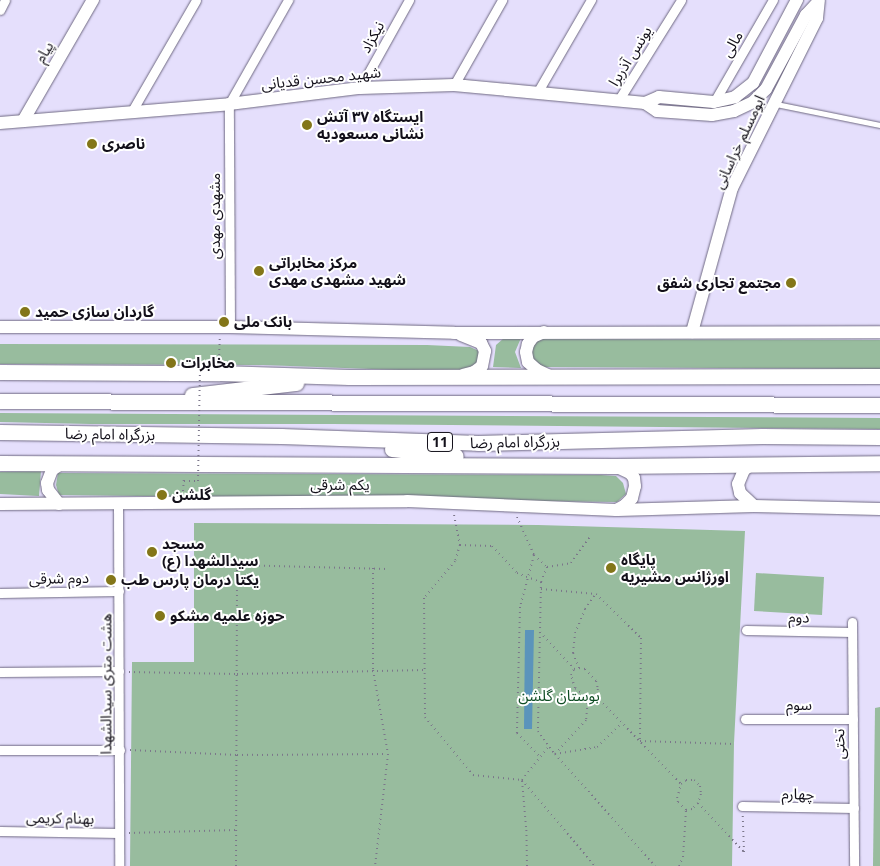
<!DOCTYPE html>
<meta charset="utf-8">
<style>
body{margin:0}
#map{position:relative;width:880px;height:866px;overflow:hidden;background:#e5dffc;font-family:"Open Sans","Noto Sans Arabic",sans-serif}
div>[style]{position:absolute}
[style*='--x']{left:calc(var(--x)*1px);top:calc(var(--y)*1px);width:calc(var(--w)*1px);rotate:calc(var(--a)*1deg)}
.green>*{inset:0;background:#98bc9e}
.water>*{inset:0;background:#5b94bb}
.path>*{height:2px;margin-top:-1px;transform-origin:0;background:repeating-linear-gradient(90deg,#7b768a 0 1px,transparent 0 5px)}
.roads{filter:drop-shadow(0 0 1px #6f6982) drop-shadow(0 0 1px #6f6982)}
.service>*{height:4.5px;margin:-2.25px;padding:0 2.25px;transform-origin:2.25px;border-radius:2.25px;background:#fff}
.minor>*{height:9px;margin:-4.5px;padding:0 4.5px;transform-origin:4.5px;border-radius:4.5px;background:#fff}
.secondary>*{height:12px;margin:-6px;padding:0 6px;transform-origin:6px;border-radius:6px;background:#fff}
.trunk>*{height:15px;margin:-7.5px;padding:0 7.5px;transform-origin:7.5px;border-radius:7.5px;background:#fff}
.path-bridge>*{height:2px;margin-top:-1px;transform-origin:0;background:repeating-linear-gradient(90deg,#7b768a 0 1px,transparent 0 5px)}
.dots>*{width:14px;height:14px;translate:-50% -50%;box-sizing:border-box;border:2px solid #fff;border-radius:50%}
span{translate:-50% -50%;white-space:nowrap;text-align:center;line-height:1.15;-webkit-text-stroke:4px #fff;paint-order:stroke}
.shield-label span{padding:1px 4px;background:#fff;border:1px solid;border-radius:4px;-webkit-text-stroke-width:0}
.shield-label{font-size:14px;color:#13101a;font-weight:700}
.street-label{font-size:15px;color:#13101a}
.poi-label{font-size:15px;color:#13101a;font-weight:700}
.left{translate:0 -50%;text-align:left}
.right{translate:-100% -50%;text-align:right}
.park-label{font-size:15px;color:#0e4c23}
</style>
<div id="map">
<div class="green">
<i style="clip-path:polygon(504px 338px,521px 338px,515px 352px,521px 368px,493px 367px,496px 345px)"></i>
<i style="clip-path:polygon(538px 339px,880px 340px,880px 369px,543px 367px,533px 359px,531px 350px)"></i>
<i style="clip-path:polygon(0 344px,427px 345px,470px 347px,479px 351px,478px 364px,470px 370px,453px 372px,263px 365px,0 364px)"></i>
<i style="clip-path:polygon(0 413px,880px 418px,880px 429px,332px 424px,91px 424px,0 422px)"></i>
<i style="clip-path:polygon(41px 471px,39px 496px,0 494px,0 472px)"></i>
<i style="clip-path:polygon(58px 473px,601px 475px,616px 476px,623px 483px,626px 494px,617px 502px,59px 495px,56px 485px)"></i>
<i style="clip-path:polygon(194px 523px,538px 525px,745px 531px,734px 743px,732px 866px,130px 866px,132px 662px,194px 662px)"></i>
<i style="clip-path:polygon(756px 573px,824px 577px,822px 615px,754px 611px)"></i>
<i style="clip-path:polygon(880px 707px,880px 866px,873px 866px,875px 708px)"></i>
</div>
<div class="water">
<i style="clip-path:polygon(525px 630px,534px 630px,532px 729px,524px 729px)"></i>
</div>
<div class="path">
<i style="--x:219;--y:360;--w:23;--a:-88"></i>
<i style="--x:184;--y:481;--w:14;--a:0"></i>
<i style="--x:183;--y:491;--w:15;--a:-86"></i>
<i style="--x:454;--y:515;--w:31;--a:79"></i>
<i style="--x:460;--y:545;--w:17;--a:107"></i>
<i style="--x:455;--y:561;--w:48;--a:130"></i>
<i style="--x:424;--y:598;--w:119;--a:89.5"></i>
<i style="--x:425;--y:717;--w:75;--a:50.4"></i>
<i style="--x:473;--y:775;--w:49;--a:5.8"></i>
<i style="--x:522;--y:780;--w:113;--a:49.7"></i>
<i style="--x:517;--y:517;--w:42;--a:65.9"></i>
<i style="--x:534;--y:555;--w:54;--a:105.1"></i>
<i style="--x:520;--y:607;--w:126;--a:91.4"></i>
<i style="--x:517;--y:733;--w:33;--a:46"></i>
<i style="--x:460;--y:545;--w:32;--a:2"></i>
<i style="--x:492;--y:546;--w:37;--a:47"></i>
<i style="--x:517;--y:573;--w:26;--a:21"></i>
<i style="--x:534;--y:555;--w:18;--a:43"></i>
<i style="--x:547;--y:567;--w:24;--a:-9"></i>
<i style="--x:571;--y:563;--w:32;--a:-54"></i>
<i style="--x:194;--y:564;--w:194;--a:1.5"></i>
<i style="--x:547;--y:567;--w:16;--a:112"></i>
<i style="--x:541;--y:582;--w:149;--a:91.2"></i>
<i style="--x:538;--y:731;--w:29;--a:54"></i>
<i style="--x:555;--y:754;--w:150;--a:48.2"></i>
<i style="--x:373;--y:568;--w:102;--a:90"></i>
<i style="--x:373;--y:670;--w:85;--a:79.9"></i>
<i style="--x:388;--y:754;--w:113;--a:96.6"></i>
<i style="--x:541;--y:589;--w:55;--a:5.2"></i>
<i style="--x:540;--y:632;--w:50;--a:47.4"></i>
<i style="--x:579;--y:668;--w:16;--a:-112"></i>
<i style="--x:573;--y:653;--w:20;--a:-84"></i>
<i style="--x:575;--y:633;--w:26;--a:-67"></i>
<i style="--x:585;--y:609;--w:19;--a:-54"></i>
<i style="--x:596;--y:594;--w:63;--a:44.4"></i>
<i style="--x:641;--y:638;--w:103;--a:90.6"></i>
<i style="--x:640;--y:741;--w:94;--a:1.8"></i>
<i style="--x:579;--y:668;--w:6;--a:9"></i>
<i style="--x:585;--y:669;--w:16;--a:47"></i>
<i style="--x:596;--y:681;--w:8;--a:76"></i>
<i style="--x:598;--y:689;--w:7;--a:106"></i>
<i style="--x:596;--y:696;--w:8;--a:166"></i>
<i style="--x:588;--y:698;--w:16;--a:-142"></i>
<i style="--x:575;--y:688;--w:14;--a:-107"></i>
<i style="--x:571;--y:675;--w:7;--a:-63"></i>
<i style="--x:574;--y:669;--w:5;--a:-11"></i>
<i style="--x:129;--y:672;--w:108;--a:1.1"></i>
<i style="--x:237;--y:674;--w:187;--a:-1.2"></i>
<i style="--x:596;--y:696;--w:122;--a:46"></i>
<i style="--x:588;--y:698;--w:22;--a:95"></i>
<i style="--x:586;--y:720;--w:46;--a:132.4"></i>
<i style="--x:555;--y:754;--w:43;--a:-9.5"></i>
<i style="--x:597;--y:747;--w:35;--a:-44"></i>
<i style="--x:130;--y:750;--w:107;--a:2.7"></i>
<i style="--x:237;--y:755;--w:150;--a:-0.4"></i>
<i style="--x:686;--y:780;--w:8;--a:0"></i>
<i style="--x:694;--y:780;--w:8;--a:45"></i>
<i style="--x:700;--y:786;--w:8;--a:83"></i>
<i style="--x:701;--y:794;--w:9;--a:108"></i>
<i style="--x:698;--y:803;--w:8;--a:135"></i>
<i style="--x:692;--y:809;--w:6;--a:171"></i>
<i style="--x:686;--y:810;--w:11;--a:-135"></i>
<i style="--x:678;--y:802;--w:4;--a:-104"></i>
<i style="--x:677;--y:798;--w:15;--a:-74"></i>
<i style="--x:681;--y:784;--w:6;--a:-39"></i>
<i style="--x:698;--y:803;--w:67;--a:46.8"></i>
<i style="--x:744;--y:852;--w:36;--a:-92"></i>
<i style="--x:129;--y:833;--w:106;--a:-1.6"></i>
<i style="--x:236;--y:866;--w:301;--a:-89.8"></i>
<i style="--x:527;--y:866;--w:39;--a:-91"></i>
<i style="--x:526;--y:827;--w:47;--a:-94.9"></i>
<i style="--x:522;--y:780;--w:43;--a:-51.5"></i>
<i style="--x:679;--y:866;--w:10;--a:-66"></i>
<i style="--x:683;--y:857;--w:47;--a:-86.3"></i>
</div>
<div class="roads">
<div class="service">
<i style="--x:776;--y:104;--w:106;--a:11.4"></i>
</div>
<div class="minor">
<i style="--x:0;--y:10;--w:11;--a:-63"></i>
<i style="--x:454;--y:85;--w:98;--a:-60.5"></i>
<i style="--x:360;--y:88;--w:101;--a:-60.9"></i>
<i style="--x:537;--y:93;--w:108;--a:-59.9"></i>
<i style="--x:618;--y:101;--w:119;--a:-58"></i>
<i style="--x:714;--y:102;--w:118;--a:-60"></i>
<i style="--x:132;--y:111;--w:128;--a:-60"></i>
<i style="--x:230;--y:327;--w:223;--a:-90.3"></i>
<i style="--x:229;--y:104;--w:120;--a:-60.4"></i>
<i style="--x:118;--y:503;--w:363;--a:89.8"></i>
<i style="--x:0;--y:593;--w:119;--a:-1"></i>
<i style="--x:852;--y:622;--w:244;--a:89.5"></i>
<i style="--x:746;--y:630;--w:106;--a:1.1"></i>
<i style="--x:0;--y:672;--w:119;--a:-0.5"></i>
<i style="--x:745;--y:719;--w:108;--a:0"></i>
<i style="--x:0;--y:750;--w:120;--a:0"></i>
<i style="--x:742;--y:806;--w:112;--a:1"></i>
<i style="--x:0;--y:831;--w:119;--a:1"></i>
</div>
<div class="secondary">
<i style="--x:645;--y:103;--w:15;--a:-23"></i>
<i style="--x:659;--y:97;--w:55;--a:5.2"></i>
<i style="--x:714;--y:102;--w:22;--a:-13"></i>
<i style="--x:735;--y:97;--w:23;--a:-38"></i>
<i style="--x:753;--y:83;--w:94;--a:-62.1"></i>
<i style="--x:23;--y:121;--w:140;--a:-60"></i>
<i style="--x:0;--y:123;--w:230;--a:-4.7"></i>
<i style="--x:229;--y:104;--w:132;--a:-7"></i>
<i style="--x:360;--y:88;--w:94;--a:-1.8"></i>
<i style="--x:454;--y:85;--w:192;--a:5.4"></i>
<i style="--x:645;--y:103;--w:14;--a:34"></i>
<i style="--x:657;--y:111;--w:55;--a:4.2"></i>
<i style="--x:712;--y:115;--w:22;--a:-10"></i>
<i style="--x:734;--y:111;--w:21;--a:-25"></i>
<i style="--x:753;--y:102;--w:18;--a:-45"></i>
<i style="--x:766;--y:89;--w:84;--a:-61.6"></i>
<i style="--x:806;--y:15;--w:16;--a:-47"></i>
<i style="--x:0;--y:327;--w:230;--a:0"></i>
<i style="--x:230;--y:327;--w:224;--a:1.5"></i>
<i style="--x:454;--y:333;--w:426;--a:-0.1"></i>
<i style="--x:544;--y:332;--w:12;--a:156"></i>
<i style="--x:533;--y:337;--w:9;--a:126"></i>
<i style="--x:528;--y:344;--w:8;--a:104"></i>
<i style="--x:526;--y:352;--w:10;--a:79"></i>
<i style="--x:528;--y:362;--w:12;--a:42"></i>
<i style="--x:537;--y:370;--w:14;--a:25"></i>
<i style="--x:692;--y:332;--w:149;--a:-74.5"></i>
<i style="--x:732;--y:188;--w:190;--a:-63.4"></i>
<i style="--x:817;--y:18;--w:18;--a:-84"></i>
<i style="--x:461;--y:335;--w:22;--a:22"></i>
<i style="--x:481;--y:343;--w:9;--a:63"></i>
<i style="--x:485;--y:351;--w:15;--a:101"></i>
<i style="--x:482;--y:366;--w:10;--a:143"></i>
<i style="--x:474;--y:372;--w:11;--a:165"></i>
<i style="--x:752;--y:464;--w:10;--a:143"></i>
<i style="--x:744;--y:470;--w:15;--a:113"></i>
<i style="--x:738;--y:484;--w:9;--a:77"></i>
<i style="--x:740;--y:493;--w:19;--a:43"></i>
<i style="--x:0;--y:504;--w:407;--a:-0.4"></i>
<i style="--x:407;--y:501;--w:209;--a:2.5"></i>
<i style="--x:616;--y:510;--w:9;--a:-27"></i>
<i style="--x:624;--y:506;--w:11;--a:-45"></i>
<i style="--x:632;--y:498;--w:12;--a:-76"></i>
<i style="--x:635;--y:486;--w:8;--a:-97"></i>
<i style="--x:634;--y:478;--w:6;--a:-129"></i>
<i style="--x:630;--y:473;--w:17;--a:-155"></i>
<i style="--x:59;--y:504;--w:18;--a:-128"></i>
<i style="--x:48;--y:490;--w:7;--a:-98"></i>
<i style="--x:47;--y:483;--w:14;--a:-69"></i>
<i style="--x:52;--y:470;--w:11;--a:-34"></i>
<i style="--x:618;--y:510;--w:136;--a:-1.7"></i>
<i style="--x:754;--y:506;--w:126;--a:1.4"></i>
</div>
<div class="trunk">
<i style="--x:0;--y:372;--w:219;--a:0.3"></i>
<i style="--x:219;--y:373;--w:130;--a:1.8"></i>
<i style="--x:349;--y:377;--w:531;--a:-0.11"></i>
<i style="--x:192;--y:395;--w:105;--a:-6.6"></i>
<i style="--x:0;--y:401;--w:880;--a:0.26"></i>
<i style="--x:0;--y:432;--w:281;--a:0.8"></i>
<i style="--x:281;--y:436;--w:197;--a:2"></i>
<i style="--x:478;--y:443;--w:284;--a:-1.4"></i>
<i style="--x:762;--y:436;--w:118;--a:0.5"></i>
<i style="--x:392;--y:449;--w:64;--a:6.2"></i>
<i style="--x:0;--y:463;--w:615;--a:0.28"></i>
<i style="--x:615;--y:466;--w:265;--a:-0.6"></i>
</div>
</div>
<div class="path-bridge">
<i style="--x:198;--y:481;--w:118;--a:-89"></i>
</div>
<div class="dots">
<i style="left:307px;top:125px;background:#837619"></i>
<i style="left:92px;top:144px;background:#837619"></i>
<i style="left:259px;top:271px;background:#837619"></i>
<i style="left:791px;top:283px;background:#837619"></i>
<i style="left:25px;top:312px;background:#837619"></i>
<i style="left:224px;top:322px;background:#837619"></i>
<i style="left:171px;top:363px;background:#837619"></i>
<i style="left:162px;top:495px;background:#837619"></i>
<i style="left:152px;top:552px;background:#837619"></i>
<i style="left:611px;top:568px;background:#837619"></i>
<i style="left:111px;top:580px;background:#837619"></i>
<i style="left:160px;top:616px;background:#837619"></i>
</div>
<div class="shield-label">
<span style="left:440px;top:442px">11</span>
</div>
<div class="street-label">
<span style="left:372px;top:37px;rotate:-61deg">نیکزاد</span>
<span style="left:732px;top:44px;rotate:-60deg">مالی</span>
<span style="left:44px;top:52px;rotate:-60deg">پیام</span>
<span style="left:630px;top:56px;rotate:-58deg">یونس آذربرا</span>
<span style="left:321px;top:78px;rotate:-6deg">شهید محسن قدیانی</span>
<span style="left:739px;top:142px;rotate:-65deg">ابومسلم خراسانی</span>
<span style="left:215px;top:216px;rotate:-90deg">مشهدی مهدی</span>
<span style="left:110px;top:434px;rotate:1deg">بزرگراه امام رضا</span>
<span style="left:515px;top:442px;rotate:-1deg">بزرگراه امام رضا</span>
<span style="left:340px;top:485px">یکم شرقی</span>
<span style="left:59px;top:578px;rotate:-1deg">دوم شرقی</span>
<span style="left:799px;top:617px;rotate:1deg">دوم</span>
<span style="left:106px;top:684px;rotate:-90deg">هشت متری سیدالشهدا</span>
<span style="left:799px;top:705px">سوم</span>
<span style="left:839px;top:744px;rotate:-91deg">تختی</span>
<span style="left:798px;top:794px;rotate:1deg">چهارم</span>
<span style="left:60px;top:818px;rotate:1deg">بهنام کریمی</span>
</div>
<div class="poi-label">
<span class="left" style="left:317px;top:125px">ایستگاه ۳۷ آتش<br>نشانی مسعودیه</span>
<span class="left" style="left:102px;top:144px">ناصری</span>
<span class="left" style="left:269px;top:271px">مرکز مخابراتی<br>شهید مشهدی مهدی</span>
<span class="right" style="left:781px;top:283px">مجتمع تجاری شفق</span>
<span class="left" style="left:35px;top:312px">گاردان سازی حمید</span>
<span class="left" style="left:234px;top:322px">بانک ملی</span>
<span class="left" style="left:181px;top:363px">مخابرات</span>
<span class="left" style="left:172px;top:495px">گلشن</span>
<span class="left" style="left:162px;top:552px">مسجد<br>سیدالشهدا (ع)</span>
<span class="left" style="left:621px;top:568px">پایگاه<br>اورژانس مشیریه</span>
<span class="left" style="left:121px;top:580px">یکتا درمان پارس طب</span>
<span class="left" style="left:170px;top:616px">حوزه علمیه مشکو</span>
</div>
<div class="park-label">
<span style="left:559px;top:696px">بوستان گلشن</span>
</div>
</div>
